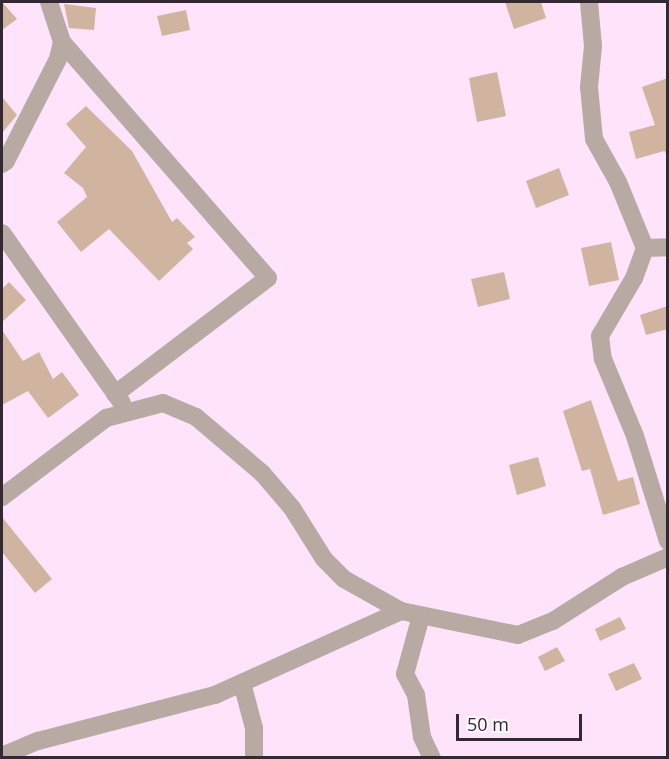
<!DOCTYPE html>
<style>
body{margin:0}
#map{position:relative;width:669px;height:759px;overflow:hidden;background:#fee3fb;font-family:"Open Sans",sans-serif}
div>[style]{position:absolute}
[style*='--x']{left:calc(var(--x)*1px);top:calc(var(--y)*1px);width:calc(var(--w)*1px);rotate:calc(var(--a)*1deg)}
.building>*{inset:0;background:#d0b49f}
.minor>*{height:18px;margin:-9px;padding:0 9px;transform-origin:9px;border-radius:9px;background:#b8a9a3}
span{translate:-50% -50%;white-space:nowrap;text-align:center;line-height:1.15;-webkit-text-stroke:4.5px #fdf8fd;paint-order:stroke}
.frame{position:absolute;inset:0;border:3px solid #332932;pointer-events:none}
.scale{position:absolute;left:456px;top:714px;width:126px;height:27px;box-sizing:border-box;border:3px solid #332932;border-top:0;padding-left:8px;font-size:18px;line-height:21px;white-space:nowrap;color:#332932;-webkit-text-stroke:4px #fdf8fd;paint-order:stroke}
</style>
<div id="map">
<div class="building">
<i style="clip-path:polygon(2px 2px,17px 19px,2px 30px)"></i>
<i style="clip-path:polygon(505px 2px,541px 2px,546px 18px,514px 29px)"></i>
<i style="clip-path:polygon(64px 4px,96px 8px,94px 30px,69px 28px)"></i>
<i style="clip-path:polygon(186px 10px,190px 30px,162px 36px,157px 16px)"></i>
<i style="clip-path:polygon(497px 72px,506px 116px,477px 122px,469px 78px)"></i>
<i style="clip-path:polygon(668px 78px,668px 155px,664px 151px,636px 159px,629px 132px,655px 125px,642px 87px)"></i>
<i style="clip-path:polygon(2px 97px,17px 115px,2px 133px)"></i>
<i style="clip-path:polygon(86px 106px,132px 151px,172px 222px,177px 218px,195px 237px,187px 243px,193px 249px,159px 281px,109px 229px,81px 252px,57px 222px,87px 197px,83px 188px,64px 173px,86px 147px,66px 124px)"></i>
<i style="clip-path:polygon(559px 168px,569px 195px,536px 208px,526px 181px)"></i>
<i style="clip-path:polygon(611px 242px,619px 280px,589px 286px,581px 248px)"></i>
<i style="clip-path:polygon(504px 272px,510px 299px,478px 307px,471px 279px)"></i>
<i style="clip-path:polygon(9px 282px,26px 300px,2px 322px,2px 289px)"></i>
<i style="clip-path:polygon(668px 306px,668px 329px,646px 335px,640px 315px)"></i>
<i style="clip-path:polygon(2px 330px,23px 361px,39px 352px,53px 379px,62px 372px,79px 395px,48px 418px,28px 391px,2px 405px)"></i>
<i style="clip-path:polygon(591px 400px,618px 481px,633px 477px,640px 504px,603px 515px,590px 469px,582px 471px,563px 411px)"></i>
<i style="clip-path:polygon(538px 457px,546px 486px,517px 495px,509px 465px)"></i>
<i style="clip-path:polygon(2px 517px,52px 579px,35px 593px,2px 552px)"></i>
<i style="clip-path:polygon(620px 617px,626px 629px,600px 641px,595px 629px)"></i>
<i style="clip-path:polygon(557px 647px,565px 661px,545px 671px,538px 657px)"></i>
<i style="clip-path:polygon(634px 663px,642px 679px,616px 691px,608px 674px)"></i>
</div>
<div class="minor">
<i style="--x:589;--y:2;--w:44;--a:84.8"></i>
<i style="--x:593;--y:46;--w:41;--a:95.6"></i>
<i style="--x:589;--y:87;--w:52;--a:84.5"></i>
<i style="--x:594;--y:139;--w:49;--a:60.8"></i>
<i style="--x:618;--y:182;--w:71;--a:67.8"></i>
<i style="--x:645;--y:248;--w:23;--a:-2"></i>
<i style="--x:62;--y:42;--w:313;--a:48.9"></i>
<i style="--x:268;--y:278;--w:192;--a:142.8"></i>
<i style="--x:2;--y:164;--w:5;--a:-37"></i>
<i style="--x:6;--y:161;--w:114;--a:-63"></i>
<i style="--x:58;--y:59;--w:17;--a:-77"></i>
<i style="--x:62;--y:42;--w:42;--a:-108"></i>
<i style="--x:2;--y:233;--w:208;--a:54.8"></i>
<i style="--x:645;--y:248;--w:32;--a:110"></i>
<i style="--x:634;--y:278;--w:67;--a:120.4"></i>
<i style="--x:600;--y:336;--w:23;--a:83"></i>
<i style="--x:603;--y:359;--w:83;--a:67.4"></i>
<i style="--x:635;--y:436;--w:110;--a:72.6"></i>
<i style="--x:2;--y:497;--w:131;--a:-37.2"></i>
<i style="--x:106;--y:418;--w:59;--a:-14.7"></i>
<i style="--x:163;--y:403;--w:36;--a:23"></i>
<i style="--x:196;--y:417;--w:87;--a:40.3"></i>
<i style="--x:262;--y:473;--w:46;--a:49.4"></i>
<i style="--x:292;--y:508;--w:60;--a:57.9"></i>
<i style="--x:324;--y:559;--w:28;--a:45"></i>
<i style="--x:344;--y:579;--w:65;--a:29.3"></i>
<i style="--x:401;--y:611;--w:119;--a:11.6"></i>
<i style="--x:518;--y:635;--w:38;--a:-22"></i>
<i style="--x:553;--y:621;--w:82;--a:-32.5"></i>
<i style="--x:622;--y:577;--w:50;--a:-23.5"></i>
<i style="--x:421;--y:616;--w:60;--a:105.4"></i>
<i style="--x:405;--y:674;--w:24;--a:62"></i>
<i style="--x:416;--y:695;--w:42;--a:81.9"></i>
<i style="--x:422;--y:737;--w:23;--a:65"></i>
<i style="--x:242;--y:683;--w:47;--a:75.1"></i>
<i style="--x:254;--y:728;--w:30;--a:90"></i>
<i style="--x:2;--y:756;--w:39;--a:-23"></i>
<i style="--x:38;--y:741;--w:183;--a:-14.6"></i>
<i style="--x:215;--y:695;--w:204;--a:-24.3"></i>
</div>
<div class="frame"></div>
<div class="scale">50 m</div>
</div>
